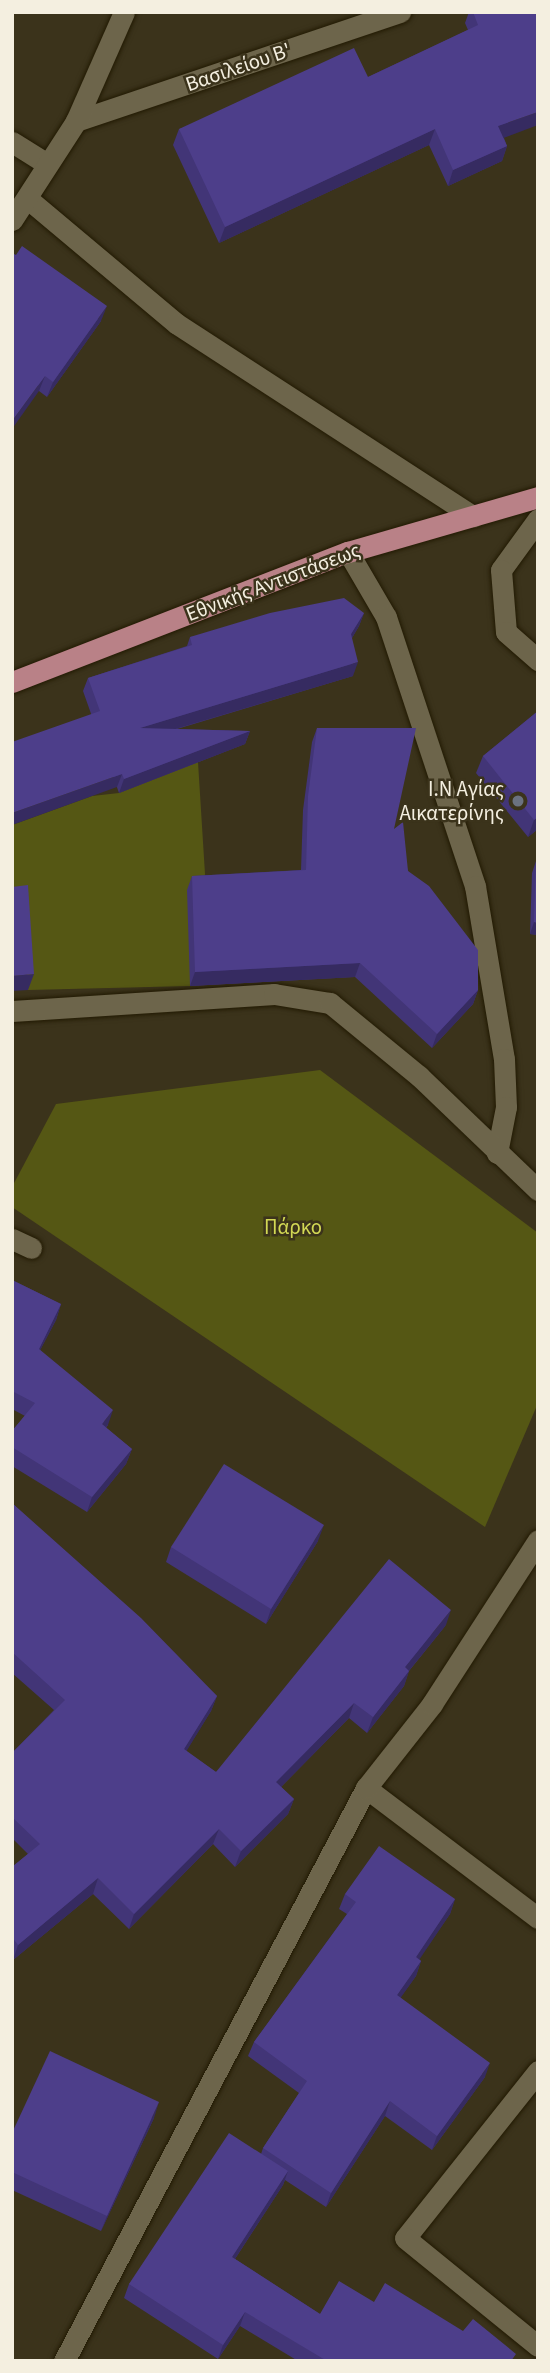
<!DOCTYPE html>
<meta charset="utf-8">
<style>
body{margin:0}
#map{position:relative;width:550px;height:2373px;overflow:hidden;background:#3b331b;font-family:"Source Sans 3",sans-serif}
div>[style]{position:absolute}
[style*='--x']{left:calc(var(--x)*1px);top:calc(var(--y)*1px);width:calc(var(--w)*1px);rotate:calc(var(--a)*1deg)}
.green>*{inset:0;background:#555714}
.roads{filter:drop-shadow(0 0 2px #221a03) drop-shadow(0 0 2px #221a03)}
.minor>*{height:21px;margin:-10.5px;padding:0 10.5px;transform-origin:10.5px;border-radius:10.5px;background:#6d654b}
.major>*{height:21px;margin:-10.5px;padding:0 10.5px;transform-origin:10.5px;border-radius:10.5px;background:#b98187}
.wall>*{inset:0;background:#423577}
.shaded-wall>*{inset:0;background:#362b61}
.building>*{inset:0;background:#4d3e8a}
.dots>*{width:19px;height:19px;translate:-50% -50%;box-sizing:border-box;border:4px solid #3b331b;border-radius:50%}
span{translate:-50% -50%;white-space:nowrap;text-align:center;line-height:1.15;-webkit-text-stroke:5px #3b331b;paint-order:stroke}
.street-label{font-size:21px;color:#f4efe0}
.poi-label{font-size:21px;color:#f4efe0}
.right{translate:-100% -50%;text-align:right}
.park-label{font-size:21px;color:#d2d854}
.frame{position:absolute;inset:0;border:14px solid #f4efe0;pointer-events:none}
</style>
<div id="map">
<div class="green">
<i style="clip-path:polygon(198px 762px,205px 874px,190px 986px,28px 990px,23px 901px,12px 902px,12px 825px,92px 796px,119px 793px)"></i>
<i style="clip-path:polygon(320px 1070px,538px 1233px,538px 1403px,485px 1527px,12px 1207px,12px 1187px,56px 1104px)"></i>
</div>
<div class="roads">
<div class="minor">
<i style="--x:76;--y:121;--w:342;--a:-18.6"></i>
<i style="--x:12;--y:142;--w:40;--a:32"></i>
<i style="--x:28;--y:199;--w:194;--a:40"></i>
<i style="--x:177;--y:324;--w:353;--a:33"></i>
<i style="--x:12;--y:220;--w:118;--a:-57.1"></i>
<i style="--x:76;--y:121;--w:119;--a:-66.2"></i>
<i style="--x:538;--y:519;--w:63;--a:126"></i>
<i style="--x:501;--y:570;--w:62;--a:85.4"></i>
<i style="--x:506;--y:632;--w:43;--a:41.2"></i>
<i style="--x:348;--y:552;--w:75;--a:59.7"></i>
<i style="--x:386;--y:617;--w:283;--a:71.7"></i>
<i style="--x:475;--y:886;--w:175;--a:80.5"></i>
<i style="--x:504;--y:1059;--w:48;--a:87.6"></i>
<i style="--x:506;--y:1107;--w:47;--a:101.1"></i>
<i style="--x:12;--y:1011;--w:263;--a:-3.7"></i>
<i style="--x:274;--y:994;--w:57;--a:9.1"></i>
<i style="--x:330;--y:1003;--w:115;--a:39.4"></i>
<i style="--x:419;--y:1076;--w:165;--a:43.8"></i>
<i style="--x:12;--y:1239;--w:21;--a:25"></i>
<i style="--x:366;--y:1788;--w:216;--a:37.1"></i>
<i style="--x:538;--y:2071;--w:213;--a:128.5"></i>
<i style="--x:405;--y:2238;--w:171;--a:39.1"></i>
<i style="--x:64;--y:2361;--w:648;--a:-62.21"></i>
<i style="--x:366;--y:1788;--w:107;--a:-51.8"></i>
<i style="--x:432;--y:1704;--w:195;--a:-57.1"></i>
</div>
<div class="major">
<i style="--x:12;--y:682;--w:360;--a:-21.2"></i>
<i style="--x:348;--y:552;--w:198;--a:-16.1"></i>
</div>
</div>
<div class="wall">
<i style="clip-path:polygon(469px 12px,538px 12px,504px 138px,507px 146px,502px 161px,448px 186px,429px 145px,219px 243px,173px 145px,179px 129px,368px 77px,468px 30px,465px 23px)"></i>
<i style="clip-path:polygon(12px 253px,101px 321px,47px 397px,39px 391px)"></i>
<i style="clip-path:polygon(364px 613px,359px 626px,352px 638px,353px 676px,177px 729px,250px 731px,245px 744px,119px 793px,83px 691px,88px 678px,187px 646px,190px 637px)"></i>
<i style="clip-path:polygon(538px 711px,538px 829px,528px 837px,476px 773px,483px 756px)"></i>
<i style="clip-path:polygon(317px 728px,394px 829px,408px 871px,478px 990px,473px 1004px,432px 1048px,355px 977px,190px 986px,187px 890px,192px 876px,301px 870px,303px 810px,312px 742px)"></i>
<i style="clip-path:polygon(536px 861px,538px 935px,530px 934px,532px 873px)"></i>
<i style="clip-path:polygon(12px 1280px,61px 1304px,56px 1320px,40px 1350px,108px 1425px,106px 1428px,132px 1449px,126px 1464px,87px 1512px,12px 1466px,12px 1431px,25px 1416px,12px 1409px)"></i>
<i style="clip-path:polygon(12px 1503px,217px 1696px,211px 1711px,186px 1751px,216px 1772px,446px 1625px,409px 1671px,404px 1686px,367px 1733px,349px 1718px,281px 1787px,294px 1799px,288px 1814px,235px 1867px,213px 1844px,129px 1929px,93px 1894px,13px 1960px,12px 1867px,28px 1854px,12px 1838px,12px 1753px,54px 1710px,12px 1673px)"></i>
<i style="clip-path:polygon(318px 1541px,266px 1624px,166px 1562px,171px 1547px)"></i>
<i style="clip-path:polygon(345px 1894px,455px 1899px,450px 1914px,419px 1959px,421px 1961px,416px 1976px,400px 1998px,485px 2077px,432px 2150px,385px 2116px,326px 2207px,285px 2180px,283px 2185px,235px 2259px,320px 2314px,374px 2302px,514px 2361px,298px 2361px,240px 2326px,218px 2359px,124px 2298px,129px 2284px,261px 2154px,263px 2148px,299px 2093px,248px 2056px,254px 2042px,347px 1914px,339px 1909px)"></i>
<i style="clip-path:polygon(154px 2118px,101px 2231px,12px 2190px,12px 2133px)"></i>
</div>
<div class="shaded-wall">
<i style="clip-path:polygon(538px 112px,538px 125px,493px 142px,498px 126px)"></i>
<i style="clip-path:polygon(435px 129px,429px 145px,219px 243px,225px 227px)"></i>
<i style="clip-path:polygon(507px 146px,502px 161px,448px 186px,453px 170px)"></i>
<i style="clip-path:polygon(107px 306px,101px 321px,47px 397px,53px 382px)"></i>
<i style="clip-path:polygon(45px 376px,39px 391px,12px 429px,12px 421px)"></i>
<i style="clip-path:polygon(364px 613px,359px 626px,346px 648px,351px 634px)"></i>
<i style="clip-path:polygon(358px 662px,353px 676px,135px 741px,140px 728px)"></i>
<i style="clip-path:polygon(250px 731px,245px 744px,119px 793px,124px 779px)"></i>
<i style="clip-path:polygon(122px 774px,117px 787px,12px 825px,12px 813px)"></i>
<i style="clip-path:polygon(538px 817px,538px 829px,528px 837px,534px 820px)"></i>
<i style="clip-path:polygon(534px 922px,538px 923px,538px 935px,530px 934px)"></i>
<i style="clip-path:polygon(360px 963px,355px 977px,190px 986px,195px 972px)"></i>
<i style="clip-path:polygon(34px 974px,28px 990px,12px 991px,12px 976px)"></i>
<i style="clip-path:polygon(478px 990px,473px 1004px,432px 1048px,437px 1034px)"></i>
<i style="clip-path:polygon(61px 1304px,56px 1320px,33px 1364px,39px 1349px)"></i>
<i style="clip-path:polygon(113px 1410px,108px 1425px,96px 1440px,102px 1424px)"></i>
<i style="clip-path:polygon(132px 1449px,126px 1464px,87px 1512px,92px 1497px)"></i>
<i style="clip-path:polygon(324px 1525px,318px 1541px,266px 1624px,271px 1609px)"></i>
<i style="clip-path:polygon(451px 1610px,446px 1625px,399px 1683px,405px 1667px)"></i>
<i style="clip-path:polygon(409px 1671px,404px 1686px,367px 1733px,373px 1717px)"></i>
<i style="clip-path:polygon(217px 1696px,211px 1711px,178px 1765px,184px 1749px)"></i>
<i style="clip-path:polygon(354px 1703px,349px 1718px,271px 1797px,276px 1782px)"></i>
<i style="clip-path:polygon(294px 1799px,288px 1814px,235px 1867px,241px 1851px)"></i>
<i style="clip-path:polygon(219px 1829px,213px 1844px,129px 1929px,134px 1914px)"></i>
<i style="clip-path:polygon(98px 1878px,93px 1894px,13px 1960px,18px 1945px)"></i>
<i style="clip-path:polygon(455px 1899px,450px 1914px,411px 1972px,416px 1957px)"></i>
<i style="clip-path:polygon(421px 1961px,416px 1976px,392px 2010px,397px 1995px)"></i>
<i style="clip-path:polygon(490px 2063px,485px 2077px,432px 2150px,437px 2136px)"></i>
<i style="clip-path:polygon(390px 2101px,385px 2116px,326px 2207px,331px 2193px)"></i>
<i style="clip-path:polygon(159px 2102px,154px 2118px,101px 2231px,107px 2216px)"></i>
<i style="clip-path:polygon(288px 2171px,283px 2185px,227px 2271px,232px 2257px)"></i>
<i style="clip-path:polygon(245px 2312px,240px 2326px,218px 2359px,223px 2345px)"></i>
</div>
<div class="building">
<i style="clip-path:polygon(473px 12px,538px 12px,538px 112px,498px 126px,507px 146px,453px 170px,435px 129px,225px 227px,179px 129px,354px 48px,368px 77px,478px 25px)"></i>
<i style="clip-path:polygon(22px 246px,107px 306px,53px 382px,45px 376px,12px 421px,12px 253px,16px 255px)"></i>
<i style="clip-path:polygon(344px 598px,364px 613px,351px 634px,358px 662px,140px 728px,250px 731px,124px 779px,122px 774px,12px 813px,12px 742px,100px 711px,88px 678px,192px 645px,190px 637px,270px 613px)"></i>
<i style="clip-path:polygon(538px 711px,538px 817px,534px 820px,483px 756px)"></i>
<i style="clip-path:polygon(317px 728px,416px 728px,394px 829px,403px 822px,408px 871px,429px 886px,478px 950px,478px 990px,437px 1034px,360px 963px,195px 972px,192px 876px,306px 870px,308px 796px)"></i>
<i style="clip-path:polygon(536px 861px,538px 861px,538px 923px,534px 922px)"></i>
<i style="clip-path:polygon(28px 885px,34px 974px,12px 976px,12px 887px)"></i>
<i style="clip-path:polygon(12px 1280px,61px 1304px,39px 1349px,113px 1410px,102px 1424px,132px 1449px,92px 1497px,12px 1447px,12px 1431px,35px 1403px,12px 1391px)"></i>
<i style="clip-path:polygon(224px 1464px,324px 1525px,271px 1609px,171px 1547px)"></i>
<i style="clip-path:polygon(12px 1503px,141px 1618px,217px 1696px,184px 1749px,216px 1772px,389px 1559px,451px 1610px,405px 1667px,409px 1671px,373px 1717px,354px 1703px,276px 1782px,294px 1799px,241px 1851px,219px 1829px,134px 1914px,98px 1878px,18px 1945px,12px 1937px,12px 1867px,40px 1844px,12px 1817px,12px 1753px,65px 1700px,12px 1652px)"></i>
<i style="clip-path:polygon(379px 1846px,455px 1899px,416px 1957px,421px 1961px,397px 1995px,490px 2063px,437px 2136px,390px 2101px,331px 2193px,263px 2148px,307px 2081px,254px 2042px,356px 1902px,345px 1894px)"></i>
<i style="clip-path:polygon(50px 2051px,159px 2102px,107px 2216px,12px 2172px,12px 2133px)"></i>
<i style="clip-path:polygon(229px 2133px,288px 2171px,232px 2257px,320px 2314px,339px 2281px,374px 2302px,385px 2283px,463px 2331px,473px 2319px,516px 2354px,511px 2361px,327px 2361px,245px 2312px,223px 2345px,129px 2284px)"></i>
</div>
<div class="dots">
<i style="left:518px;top:801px;background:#6b7280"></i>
</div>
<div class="street-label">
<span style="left:238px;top:67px;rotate:-19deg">Βασιλείου Β'</span>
<span style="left:273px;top:582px;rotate:-21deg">Εθνικής Αντιστάσεως</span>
</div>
<div class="poi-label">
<span class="right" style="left:504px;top:801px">Ι.Ν Αγίας<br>Αικατερίνης</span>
</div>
<div class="park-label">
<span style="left:293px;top:1227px">Πάρκο</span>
</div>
<div class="frame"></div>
</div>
